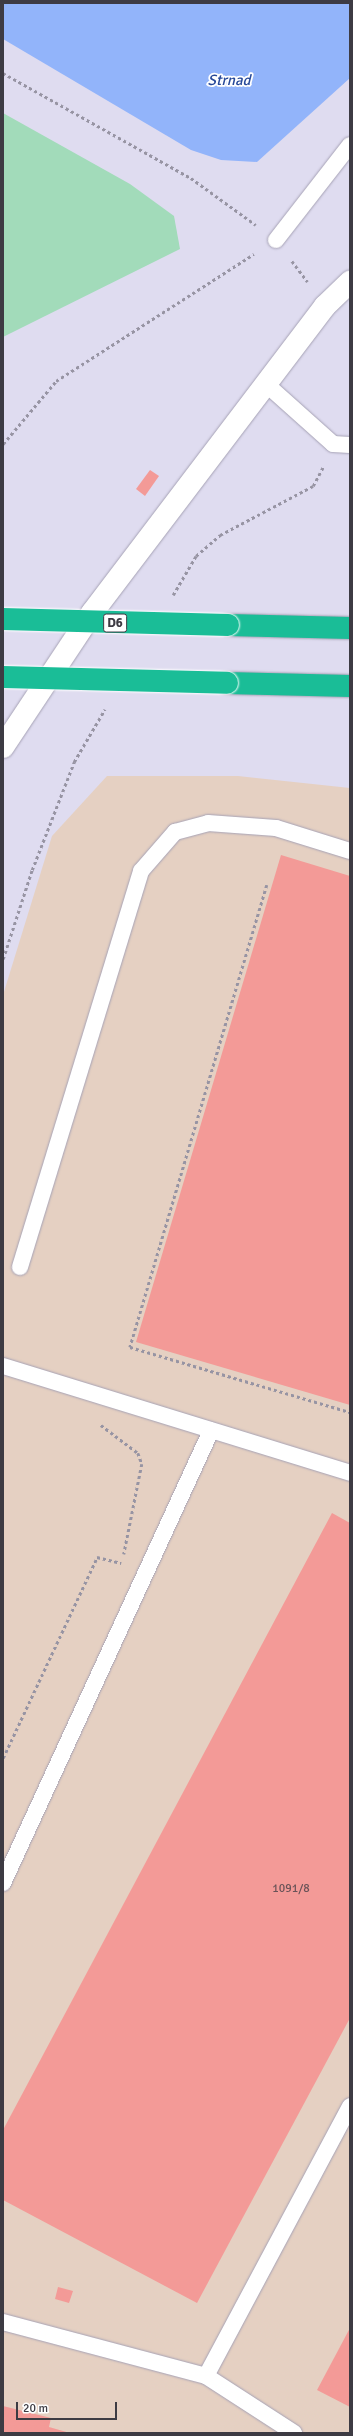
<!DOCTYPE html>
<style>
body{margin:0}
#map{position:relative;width:353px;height:2436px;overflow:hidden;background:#dfdcf0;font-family:Signika,sans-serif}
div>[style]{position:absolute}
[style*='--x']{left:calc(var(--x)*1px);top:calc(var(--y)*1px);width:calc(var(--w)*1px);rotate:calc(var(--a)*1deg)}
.industrial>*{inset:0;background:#e5d0c2}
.green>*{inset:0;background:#a2dbba}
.water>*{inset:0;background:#92b4fa}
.building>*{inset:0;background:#f39a97}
.path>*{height:2.5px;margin-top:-1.25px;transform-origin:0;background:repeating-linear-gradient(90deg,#9794a3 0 3px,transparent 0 6px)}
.roads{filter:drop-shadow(0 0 1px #a6a2b5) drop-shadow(0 0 1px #a6a2b5)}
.service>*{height:16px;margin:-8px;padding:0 8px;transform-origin:8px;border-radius:8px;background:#fff}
.secondary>*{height:22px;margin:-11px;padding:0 11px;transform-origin:11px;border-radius:11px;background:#fff}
.motorway>*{height:22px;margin:-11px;padding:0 11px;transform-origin:11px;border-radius:11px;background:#1abd97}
.bridges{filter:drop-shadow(0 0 1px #fff) drop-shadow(0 0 1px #fff)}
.motorway-bridge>*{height:22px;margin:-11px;padding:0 11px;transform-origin:11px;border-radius:11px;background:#1abd97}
span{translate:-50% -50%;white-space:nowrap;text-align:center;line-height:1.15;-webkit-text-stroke:3.5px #fff;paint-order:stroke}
.number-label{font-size:12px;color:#6a5358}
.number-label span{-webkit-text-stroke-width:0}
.shield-label span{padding:1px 3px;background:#fff;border:1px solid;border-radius:3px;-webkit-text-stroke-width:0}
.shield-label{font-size:13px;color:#3d3b43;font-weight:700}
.water-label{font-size:15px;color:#274999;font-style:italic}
.frame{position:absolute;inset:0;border:4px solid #3d3b43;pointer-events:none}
.scale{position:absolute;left:16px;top:2402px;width:101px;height:18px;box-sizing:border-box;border:2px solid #3d3b43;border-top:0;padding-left:5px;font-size:12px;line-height:14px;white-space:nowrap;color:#3d3b43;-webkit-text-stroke:3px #fff;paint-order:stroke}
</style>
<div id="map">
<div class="industrial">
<i style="clip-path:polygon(107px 776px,238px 776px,350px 788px,350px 2433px,3px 2433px,3px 995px,52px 836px)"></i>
</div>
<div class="green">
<i style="clip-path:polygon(3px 113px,130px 184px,174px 216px,180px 249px,3px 337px)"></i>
</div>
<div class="water">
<i style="clip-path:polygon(3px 3px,350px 3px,350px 78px,257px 162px,221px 160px,191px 150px,3px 39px)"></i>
</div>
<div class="building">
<i style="clip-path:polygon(150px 470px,159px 476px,145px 496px,136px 489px)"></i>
<i style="clip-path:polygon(281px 855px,350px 876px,350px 1405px,136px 1342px)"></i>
<i style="clip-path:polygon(332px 1513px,350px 1523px,350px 2018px,197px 2303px,3px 2200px,3px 2130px)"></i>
<i style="clip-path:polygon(58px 2287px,73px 2291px,69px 2303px,55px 2299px)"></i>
<i style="clip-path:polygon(350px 2328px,350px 2407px,317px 2390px)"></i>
<i style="clip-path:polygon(3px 2406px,51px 2418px,49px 2427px,70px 2433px,3px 2433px)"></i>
</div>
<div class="path">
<i style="--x:3;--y:73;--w:215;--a:29.2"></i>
<i style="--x:191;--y:178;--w:80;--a:35.9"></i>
<i style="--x:292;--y:261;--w:26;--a:53"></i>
<i style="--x:3;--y:444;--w:82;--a:-49.9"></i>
<i style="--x:56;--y:381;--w:235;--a:-32.7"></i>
<i style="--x:173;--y:595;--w:45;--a:-59.5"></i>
<i style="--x:196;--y:556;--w:32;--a:-41"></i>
<i style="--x:220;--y:535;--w:105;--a:-27.8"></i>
<i style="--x:313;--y:486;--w:21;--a:-62"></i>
<i style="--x:267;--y:885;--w:482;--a:106.5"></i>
<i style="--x:130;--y:1347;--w:229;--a:16.5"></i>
<i style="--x:3;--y:959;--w:94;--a:-72"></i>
<i style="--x:32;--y:870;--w:116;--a:-68.7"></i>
<i style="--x:74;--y:762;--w:61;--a:-59.7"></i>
<i style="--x:101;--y:1425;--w:46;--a:37.1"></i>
<i style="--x:138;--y:1453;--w:12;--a:70"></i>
<i style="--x:142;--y:1464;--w:92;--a:101.3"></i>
<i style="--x:3;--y:1758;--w:222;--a:-64.9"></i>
<i style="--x:97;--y:1557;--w:25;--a:14"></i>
</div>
<div class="roads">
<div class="service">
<i style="--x:276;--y:240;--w:120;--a:-52.1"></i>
<i style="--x:266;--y:384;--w:90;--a:41.8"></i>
<i style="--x:333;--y:444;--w:17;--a:3"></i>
<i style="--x:20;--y:1267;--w:414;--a:-73"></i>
<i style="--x:141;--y:871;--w:52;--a:-48.9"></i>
<i style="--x:175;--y:832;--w:34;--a:-15"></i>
<i style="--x:208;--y:823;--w:68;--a:4.2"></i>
<i style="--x:276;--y:828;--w:77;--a:17.3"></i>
<i style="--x:3;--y:1366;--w:363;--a:17.1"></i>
<i style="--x:3;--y:1883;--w:498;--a:-65.3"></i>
<i style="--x:3;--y:2322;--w:210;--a:14.9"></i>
<i style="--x:206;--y:2376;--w:105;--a:32.9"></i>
<i style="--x:206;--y:2376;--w:306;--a:-61.9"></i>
</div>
<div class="secondary">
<i style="--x:3;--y:747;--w:161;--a:-56.4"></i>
<i style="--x:92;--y:613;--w:385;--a:-52.8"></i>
<i style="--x:325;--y:306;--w:35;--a:-44"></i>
</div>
<div class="motorway">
<i style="--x:228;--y:625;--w:122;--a:1.4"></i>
<i style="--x:227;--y:683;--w:123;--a:1.4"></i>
</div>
</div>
<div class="bridges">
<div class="motorway-bridge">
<i style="--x:3;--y:619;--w:225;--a:1.5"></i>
<i style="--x:3;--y:677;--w:224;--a:1.5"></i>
</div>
</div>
<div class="number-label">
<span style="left:291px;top:1889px">1091/8</span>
</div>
<div class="shield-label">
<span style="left:115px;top:623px">D6</span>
</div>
<div class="water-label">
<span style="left:229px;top:81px">Strnad</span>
</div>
<div class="frame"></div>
<div class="scale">20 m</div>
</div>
